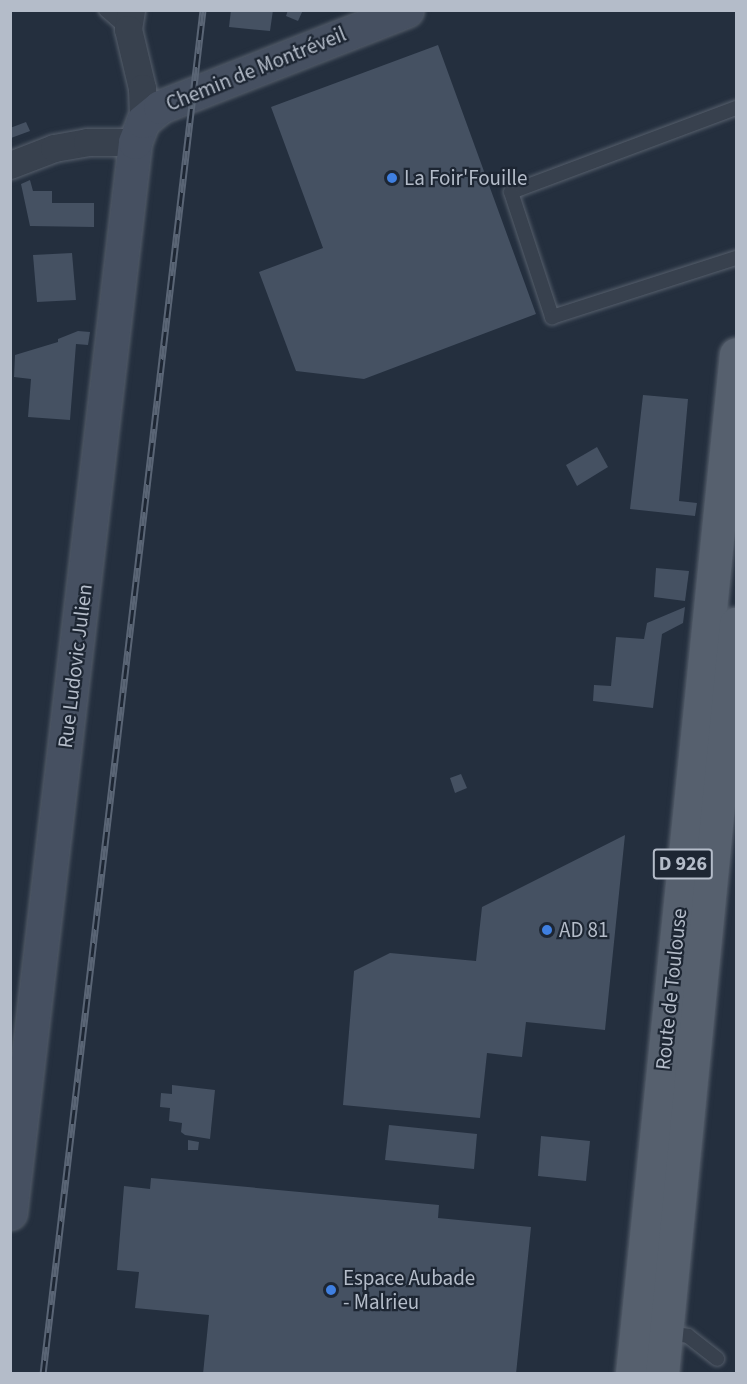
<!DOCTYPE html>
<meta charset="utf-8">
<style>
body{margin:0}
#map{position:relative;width:747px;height:1384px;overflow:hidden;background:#242f3e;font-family:"Source Sans 3",sans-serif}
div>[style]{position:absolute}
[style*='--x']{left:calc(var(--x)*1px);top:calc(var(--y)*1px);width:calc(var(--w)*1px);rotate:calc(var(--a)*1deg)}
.building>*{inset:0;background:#455162}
.roads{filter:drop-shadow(0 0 2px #565f6c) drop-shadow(0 0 2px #565f6c)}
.service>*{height:14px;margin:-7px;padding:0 7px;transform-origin:7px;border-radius:7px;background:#38414e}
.minor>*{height:27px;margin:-13.5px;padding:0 13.5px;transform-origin:13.5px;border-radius:13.5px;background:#38414e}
.secondary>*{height:33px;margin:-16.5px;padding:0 16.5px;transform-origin:16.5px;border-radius:16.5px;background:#465061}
.primary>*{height:33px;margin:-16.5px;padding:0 16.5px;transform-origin:16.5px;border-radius:16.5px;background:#56606e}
.rail>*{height:7px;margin-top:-3.5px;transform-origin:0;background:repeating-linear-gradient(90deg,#1d2633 0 14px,#5a6575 0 28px);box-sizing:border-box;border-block:2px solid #5a6575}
.dots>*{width:16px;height:16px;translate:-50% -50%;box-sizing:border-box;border:3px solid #1d2633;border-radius:50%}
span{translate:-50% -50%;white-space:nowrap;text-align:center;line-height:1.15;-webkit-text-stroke:4.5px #1d2633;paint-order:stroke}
.shield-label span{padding:2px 4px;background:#1d2633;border:2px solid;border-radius:4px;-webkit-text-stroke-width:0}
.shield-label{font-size:20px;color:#b4bcc9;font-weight:700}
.street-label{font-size:21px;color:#b4bcc9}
.poi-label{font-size:21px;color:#b4bcc9}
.left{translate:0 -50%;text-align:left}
.frame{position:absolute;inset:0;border:12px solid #b4bcc9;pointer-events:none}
</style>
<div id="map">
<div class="building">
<i style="clip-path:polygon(231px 10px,273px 10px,270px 31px,229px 27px)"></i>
<i style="clip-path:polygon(288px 10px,303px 10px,298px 21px,286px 16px)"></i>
<i style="clip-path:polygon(438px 45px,536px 314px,364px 379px,296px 371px,259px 272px,323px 248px,271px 107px)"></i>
<i style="clip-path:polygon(26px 122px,30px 131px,11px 138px,10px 128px)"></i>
<i style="clip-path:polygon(30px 180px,33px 191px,52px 191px,52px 203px,94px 203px,94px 227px,30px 226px,21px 184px)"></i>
<i style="clip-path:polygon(72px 253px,76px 300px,37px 302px,33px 255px)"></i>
<i style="clip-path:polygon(78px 331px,90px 332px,88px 345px,76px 344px,70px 420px,28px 417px,31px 379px,14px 377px,15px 355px,58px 342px,58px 339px)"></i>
<i style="clip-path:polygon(643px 395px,688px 399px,679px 501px,697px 503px,695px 516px,630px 509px)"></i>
<i style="clip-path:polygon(597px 447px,608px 467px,577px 486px,566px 465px)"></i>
<i style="clip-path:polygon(656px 568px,689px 571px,685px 601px,654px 597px)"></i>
<i style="clip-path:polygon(685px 607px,683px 623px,662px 634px,653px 708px,593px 701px,594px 685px,611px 686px,616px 637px,644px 639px,647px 623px)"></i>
<i style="clip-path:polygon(461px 774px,467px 788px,455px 793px,450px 778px)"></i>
<i style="clip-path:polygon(625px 835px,605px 1030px,526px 1022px,522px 1057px,487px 1053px,480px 1118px,343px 1105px,354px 971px,390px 953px,476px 961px,482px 907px)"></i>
<i style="clip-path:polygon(172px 1085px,215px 1090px,210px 1139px,185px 1135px,181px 1132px,182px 1123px,169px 1121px,170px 1108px,160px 1107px,161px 1093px,172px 1094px)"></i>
<i style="clip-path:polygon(389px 1125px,477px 1134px,474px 1169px,385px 1160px)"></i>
<i style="clip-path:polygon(541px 1136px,590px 1141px,586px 1181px,538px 1176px)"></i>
<i style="clip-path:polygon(188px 1140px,199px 1142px,198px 1150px,188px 1150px)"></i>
<i style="clip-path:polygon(151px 1178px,439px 1205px,438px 1218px,531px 1227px,516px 1374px,203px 1374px,209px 1315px,135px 1308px,139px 1272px,117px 1270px,124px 1186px,150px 1189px)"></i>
</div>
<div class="roads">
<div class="service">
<i style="--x:106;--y:10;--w:29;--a:41"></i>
<i style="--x:736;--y:108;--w:240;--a:159.5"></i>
<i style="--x:511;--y:192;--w:132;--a:71.8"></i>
<i style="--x:552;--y:317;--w:193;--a:-17.8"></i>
<i style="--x:665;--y:1333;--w:23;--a:7"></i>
<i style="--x:688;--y:1336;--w:37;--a:38"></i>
</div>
<div class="minor">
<i style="--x:131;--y:10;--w:19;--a:99"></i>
<i style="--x:128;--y:29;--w:61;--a:76.7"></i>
<i style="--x:142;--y:88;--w:33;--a:88"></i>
<i style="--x:10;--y:165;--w:47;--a:-21.1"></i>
<i style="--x:54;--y:148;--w:34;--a:-10"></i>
<i style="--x:87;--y:142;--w:48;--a:0"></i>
</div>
<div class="secondary">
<i style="--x:10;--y:1213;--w:1078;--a:-83.34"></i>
<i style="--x:135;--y:142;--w:22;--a:-69"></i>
<i style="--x:143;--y:121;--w:22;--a:-39"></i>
<i style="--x:160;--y:107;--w:265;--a:-21.4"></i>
</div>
<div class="primary">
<i style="--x:632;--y:1374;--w:1025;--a:-84.18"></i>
<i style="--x:662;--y:1374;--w:754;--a:-84.37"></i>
</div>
</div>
<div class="rail">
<i style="--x:43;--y:1374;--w:1373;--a:-83.31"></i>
</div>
<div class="dots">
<i style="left:392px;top:178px;background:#3f7fe0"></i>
<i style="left:547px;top:930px;background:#3f7fe0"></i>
<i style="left:331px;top:1290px;background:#3f7fe0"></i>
</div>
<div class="shield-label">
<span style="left:683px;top:864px">D 926</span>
</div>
<div class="street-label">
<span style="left:256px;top:69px;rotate:-22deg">Chemin de Montréveil</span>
<span style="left:75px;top:666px;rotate:-83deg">Rue Ludovic Julien</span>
<span style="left:671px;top:989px;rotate:-84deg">Route de Toulouse</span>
</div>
<div class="poi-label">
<span class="left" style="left:404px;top:178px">La Foir'Fouille</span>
<span class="left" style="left:559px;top:930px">AD 81</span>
<span class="left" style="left:343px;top:1290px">Espace Aubade<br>- Malrieu</span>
</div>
<div class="frame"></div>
</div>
